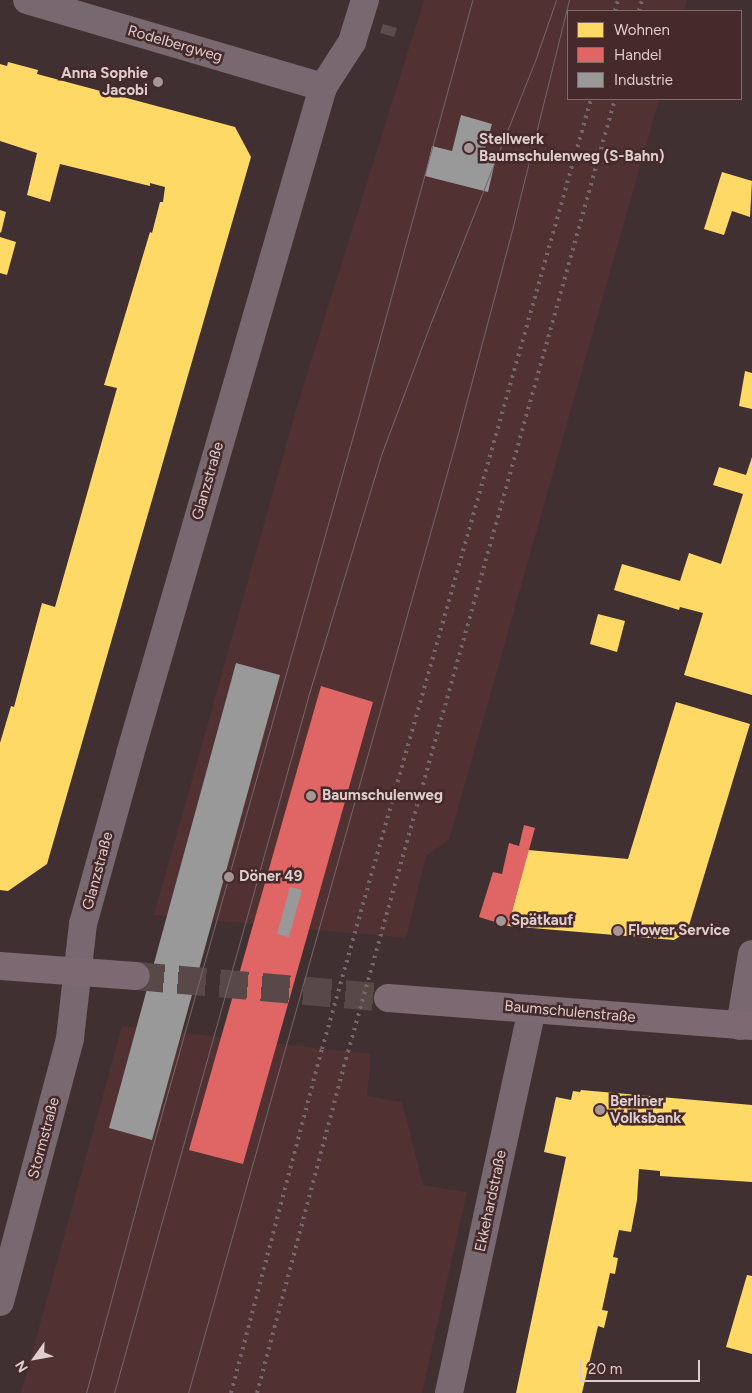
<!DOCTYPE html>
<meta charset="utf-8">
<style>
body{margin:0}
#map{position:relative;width:752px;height:1393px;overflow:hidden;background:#403031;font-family:Figtree,sans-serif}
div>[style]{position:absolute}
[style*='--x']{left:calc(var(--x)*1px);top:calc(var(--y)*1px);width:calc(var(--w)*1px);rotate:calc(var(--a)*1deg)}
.built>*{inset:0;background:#513132}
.homes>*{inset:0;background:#ffd966}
.shops>*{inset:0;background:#e06666}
.industry>*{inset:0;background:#999}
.building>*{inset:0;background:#5a4d4b}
.secondary-tunnel>*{height:28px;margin-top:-14px;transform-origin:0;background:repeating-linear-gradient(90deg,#584848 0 28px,transparent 0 42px)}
.street>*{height:28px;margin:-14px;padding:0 14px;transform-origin:14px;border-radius:14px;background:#78686f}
.secondary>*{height:28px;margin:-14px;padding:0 14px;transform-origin:14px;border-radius:14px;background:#7c6972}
.tram>*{height:1px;margin:-0.5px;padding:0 0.5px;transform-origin:0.5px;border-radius:0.5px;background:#75666b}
.rail>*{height:4px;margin-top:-2px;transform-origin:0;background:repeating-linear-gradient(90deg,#75666b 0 2.5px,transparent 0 7.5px)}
.dots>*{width:14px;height:14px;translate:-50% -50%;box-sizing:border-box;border:2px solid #462a2b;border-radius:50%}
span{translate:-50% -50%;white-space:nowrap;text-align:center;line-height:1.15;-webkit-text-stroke:5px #462a2b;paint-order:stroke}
.street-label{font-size:15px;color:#dfcdcd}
.poi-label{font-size:15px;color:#dfcdcd;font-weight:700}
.right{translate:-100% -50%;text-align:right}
.left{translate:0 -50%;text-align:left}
.legend{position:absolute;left:567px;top:10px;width:175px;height:90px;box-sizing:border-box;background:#462a2b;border:1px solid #836b6c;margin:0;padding:6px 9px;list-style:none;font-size:15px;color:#dfcdcd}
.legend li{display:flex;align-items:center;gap:10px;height:25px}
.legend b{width:25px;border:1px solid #836b6c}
.north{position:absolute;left:10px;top:1333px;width:50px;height:50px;-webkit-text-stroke:4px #462a2b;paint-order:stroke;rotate:238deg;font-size:14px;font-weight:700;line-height:20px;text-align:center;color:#dfcdcd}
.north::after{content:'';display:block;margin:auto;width:18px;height:22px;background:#dfcdcd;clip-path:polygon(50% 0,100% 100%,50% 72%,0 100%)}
.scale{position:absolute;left:580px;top:1360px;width:120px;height:22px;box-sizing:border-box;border:2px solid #dfcdcd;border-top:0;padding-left:6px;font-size:15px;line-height:18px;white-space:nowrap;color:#dfcdcd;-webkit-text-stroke:4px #462a2b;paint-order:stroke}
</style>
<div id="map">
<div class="built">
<i style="clip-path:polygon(424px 0,687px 0,684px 11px,568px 11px,568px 99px,659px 99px,449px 840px,426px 856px,406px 938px,154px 915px,298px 403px)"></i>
<i style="clip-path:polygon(122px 1026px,371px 1054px,367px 1096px,402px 1102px,423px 1185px,467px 1192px,422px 1393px,21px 1393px)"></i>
</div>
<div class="homes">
<i style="clip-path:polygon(8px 62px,38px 70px,37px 74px,235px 127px,251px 157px,47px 864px,8px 891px,0 890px,0 743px,11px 706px,14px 707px,42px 603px,55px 607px,117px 388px,104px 385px,150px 232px,152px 233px,160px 202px,163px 202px,165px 187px,150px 183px,150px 186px,60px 164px,50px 202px,27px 195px,37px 153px,0 141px,0 64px,7px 66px)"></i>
<i style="clip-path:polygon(722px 172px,752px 181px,750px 217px,732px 211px,724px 235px,704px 229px)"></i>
<i style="clip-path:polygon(0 210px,6px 212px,1px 233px,0 232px)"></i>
<i style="clip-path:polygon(0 237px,16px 242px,7px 275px,0 273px)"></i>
<i style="clip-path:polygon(745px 371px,752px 373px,752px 409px,739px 406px)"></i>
<i style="clip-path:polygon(752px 457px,752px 695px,684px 675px,703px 613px,680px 607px,679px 610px,614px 590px,622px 564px,680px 581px,689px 553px,721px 564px,743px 494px,713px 485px,719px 467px,746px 475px)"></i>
<i style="clip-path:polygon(598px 614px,625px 621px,617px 652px,590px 644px)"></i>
<i style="clip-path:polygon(676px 702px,750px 724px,687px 932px,674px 940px,508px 926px,528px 850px,628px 859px)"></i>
<i style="clip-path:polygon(581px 1090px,752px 1105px,752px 1182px,660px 1176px,660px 1171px,639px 1169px,637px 1200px,631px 1232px,619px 1230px,613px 1257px,618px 1258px,615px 1274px,610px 1273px,602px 1310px,608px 1311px,604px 1328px,598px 1326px,582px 1393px,516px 1393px,566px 1157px,544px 1152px,556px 1097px,571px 1100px,573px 1091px,580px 1092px)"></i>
<i style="clip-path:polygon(747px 1275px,752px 1276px,752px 1354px,726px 1347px)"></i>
</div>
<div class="shops">
<i style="clip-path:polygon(321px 686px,373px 702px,243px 1164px,189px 1150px)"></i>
<i style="clip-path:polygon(524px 825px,535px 828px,508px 926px,479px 917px,493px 872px,502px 874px,509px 843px,519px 846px)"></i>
</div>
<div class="industry">
<i style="clip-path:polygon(461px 115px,492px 124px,482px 159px,495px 162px,488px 192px,425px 176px,432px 146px,452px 151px)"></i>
<i style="clip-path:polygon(236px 663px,280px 675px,152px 1140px,109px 1128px)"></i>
<i style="clip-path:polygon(290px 887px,302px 890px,289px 937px,277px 934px)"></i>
</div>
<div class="building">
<i style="clip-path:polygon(383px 24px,397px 28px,394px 37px,380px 33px)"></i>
</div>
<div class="secondary-tunnel">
<i style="--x:136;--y:976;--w:253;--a:5"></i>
</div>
<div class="street">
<i style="--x:27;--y:0;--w:309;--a:16.4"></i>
<i style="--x:740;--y:1026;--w:73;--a:-80.5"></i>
<i style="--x:0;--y:1302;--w:273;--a:-75.1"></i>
<i style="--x:70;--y:1038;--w:115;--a:-83.5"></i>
<i style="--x:83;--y:924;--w:176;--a:-74.5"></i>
<i style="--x:130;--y:754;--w:694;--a:-73.86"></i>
<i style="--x:323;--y:87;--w:54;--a:-57.2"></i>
<i style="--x:352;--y:42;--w:44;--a:-72.8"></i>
<i style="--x:449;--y:1393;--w:393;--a:-77.8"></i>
</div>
<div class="secondary">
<i style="--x:0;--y:966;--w:136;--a:4.2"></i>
<i style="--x:388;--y:998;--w:365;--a:4.4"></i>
</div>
<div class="tram">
<i style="--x:86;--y:1393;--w:268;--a:-74.9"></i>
<i style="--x:156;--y:1134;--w:755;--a:-74.25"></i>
<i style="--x:361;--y:407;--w:422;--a:-74.7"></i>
<i style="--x:114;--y:1393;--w:723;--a:-74.42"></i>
<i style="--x:308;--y:697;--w:253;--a:-73.2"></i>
<i style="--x:381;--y:455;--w:142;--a:-69.4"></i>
<i style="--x:431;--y:322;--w:287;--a:-68.3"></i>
<i style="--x:537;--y:55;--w:58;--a:-70.9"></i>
<i style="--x:188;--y:1393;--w:982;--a:-74.28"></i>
<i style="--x:454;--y:448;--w:230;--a:-75.1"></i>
<i style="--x:513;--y:226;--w:233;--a:-76.1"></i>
</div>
<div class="rail">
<i style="--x:615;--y:11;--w:11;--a:-75"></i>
<i style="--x:639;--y:11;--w:11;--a:-75"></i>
<i style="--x:231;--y:1393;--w:356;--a:-75.2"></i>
<i style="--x:322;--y:1049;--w:987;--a:-74.19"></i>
<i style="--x:257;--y:1393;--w:353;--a:-75.1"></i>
<i style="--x:348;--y:1052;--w:990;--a:-74.35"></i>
</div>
<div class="dots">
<i style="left:158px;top:82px;background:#a79696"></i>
<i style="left:469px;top:148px;background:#a79696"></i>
<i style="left:311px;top:796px;background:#a79696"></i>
<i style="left:229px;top:877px;background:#a79696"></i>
<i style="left:501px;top:921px;background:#a79696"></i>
<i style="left:618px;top:931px;background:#a79696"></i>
<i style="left:600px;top:1110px;background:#a79696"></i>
</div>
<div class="street-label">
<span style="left:175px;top:44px;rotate:16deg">Rodelbergweg</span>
<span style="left:208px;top:481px;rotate:-74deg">Glanzstraße</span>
<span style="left:98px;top:871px;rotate:-75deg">Glanzstraße</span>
<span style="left:570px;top:1012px;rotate:5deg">Baumschulenstraße</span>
<span style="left:44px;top:1138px;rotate:-75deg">Stormstraße</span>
<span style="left:491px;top:1201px;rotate:-78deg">Ekkehardstraße</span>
</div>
<div class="poi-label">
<span class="right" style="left:148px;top:82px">Anna Sophie<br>Jacobi</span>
<span class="left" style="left:479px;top:148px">Stellwerk<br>Baumschulenweg (S-Bahn)</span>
<span class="left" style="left:322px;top:796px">Baumschulenweg</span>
<span class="left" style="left:239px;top:877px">Döner 49</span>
<span class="left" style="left:511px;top:921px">Spätkauf</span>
<span class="left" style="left:628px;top:931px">Flower Service</span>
<span class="left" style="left:610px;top:1110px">Berliner<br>Volksbank</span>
</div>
<ul class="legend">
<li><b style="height:14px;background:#ffd966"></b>Wohnen</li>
<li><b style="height:14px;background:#e06666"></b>Handel</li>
<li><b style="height:14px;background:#999"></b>Industrie</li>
</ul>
<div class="north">N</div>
<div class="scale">20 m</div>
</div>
